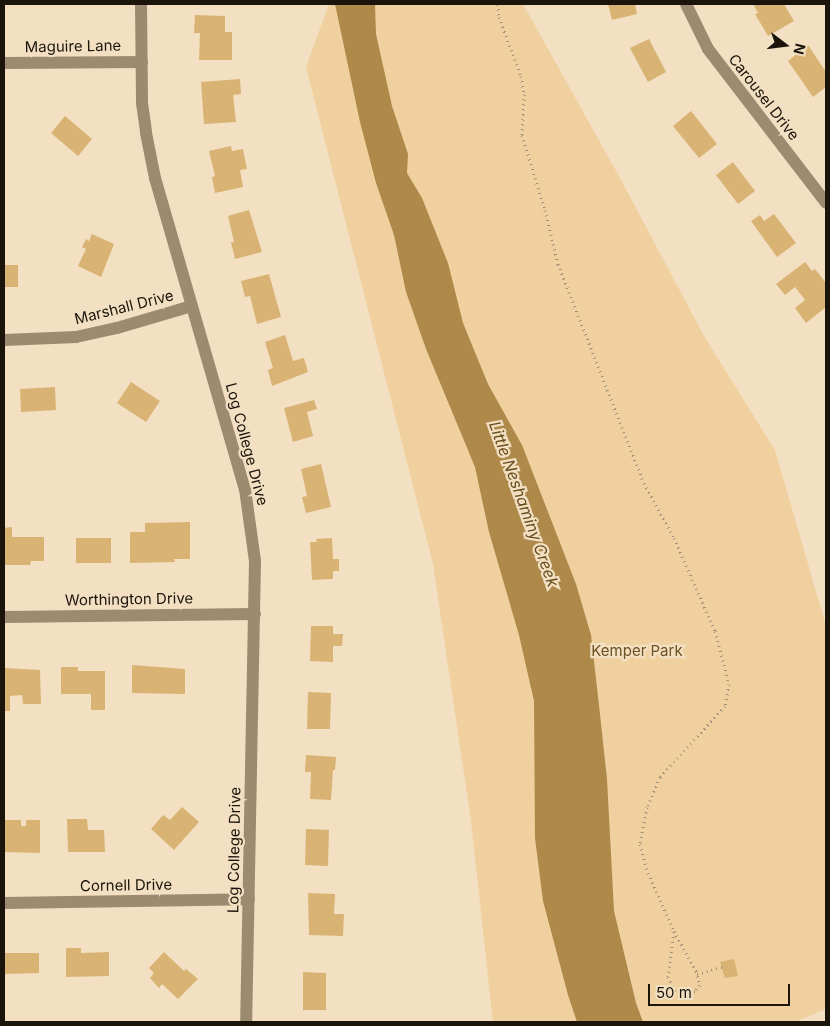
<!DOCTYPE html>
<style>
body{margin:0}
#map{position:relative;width:830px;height:1026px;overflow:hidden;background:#f3e0c3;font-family:Inter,sans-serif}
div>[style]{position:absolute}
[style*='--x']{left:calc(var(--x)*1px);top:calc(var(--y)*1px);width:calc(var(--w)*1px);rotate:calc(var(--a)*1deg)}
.green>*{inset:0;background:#efd09e}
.water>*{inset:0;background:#ae894a}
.building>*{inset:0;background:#d9b373}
.path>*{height:3px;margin-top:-1.5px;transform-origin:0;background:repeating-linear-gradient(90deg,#9f917b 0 1px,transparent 0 5px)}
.minor>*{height:12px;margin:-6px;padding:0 6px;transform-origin:6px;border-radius:6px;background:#9c8b71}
span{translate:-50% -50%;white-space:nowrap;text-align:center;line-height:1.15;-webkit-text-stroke:4.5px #f3e0c3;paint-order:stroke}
.street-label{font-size:15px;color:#1b140a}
.park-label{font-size:15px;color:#6c5121}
.water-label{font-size:16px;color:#684d1d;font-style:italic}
.frame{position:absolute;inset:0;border:5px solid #1b140a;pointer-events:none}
.north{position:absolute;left:760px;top:20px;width:50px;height:50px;-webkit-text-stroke:4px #f3e0c3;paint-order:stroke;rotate:105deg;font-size:14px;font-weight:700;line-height:20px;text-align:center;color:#1b140a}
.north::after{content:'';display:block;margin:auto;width:18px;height:22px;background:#1b140a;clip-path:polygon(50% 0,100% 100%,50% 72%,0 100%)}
.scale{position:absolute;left:648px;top:984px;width:142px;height:22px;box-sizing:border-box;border:2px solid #1b140a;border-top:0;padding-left:6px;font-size:15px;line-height:18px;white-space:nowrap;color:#1b140a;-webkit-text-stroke:4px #f3e0c3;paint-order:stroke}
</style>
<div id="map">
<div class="green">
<i style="clip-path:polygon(329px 4px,523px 4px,620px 178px,704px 336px,775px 450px,826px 626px,826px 1009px,795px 1022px,493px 1022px,471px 821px,433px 564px,306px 67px)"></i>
</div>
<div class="water">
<i style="clip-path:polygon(335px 4px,375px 4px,376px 34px,392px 106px,408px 154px,407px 173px,422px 198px,448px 263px,463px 323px,488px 384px,522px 445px,576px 584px,591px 635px,599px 705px,607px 779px,614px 911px,636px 1003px,643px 1022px,577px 1022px,568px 995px,543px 901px,535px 838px,534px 701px,519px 635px,489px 532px,475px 467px,426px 349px,406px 292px,394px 235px,376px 183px,360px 122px)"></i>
</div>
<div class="building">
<i style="clip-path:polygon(608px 4px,635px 4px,637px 14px,612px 20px)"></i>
<i style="clip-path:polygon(753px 4px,784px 4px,794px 21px,768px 36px,755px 14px,758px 13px)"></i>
<i style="clip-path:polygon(195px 15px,225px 16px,225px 32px,232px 32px,232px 60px,199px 60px,200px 33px,194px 33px)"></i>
<i style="clip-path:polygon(649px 39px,666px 72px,648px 82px,630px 48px)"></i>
<i style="clip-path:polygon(808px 45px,826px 72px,826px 87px,813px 97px,788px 61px)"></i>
<i style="clip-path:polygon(240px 79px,241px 94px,233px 95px,236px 122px,204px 124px,201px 82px)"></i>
<i style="clip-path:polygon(691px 111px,717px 144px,699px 158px,673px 126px)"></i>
<i style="clip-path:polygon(65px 116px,92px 139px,78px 156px,51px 133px)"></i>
<i style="clip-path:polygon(231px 146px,232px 151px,243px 149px,247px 169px,240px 170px,243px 187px,215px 193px,212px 177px,215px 176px,209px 151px)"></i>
<i style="clip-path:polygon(733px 162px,755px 191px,738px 204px,716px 175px)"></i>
<i style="clip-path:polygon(249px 210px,262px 252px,235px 259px,231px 242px,234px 242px,228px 216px)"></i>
<i style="clip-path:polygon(774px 214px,796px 243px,777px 257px,751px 221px,760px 215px,764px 221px)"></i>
<i style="clip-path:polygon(92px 234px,114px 244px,101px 277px,78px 266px,86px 249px,82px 247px,86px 239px,89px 241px)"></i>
<i style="clip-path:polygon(805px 262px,812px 271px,815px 269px,826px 283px,826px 307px,806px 323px,795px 308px,805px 300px,795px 287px,785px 295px,776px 284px)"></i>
<i style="clip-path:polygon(4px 265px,18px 265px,18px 287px,4px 287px)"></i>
<i style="clip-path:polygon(269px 274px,281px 317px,257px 324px,250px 296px,245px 297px,241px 281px)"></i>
<i style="clip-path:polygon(285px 335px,293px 361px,304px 358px,308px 372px,272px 386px,268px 370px,273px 368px,265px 342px)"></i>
<i style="clip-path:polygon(131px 382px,160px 401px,146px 422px,117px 403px)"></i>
<i style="clip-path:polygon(55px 387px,56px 410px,21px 412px,20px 389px)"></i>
<i style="clip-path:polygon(314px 400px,317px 409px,307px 412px,313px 436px,293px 442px,284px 408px)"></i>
<i style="clip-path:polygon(321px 464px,331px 507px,306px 513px,302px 497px,307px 496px,301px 469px)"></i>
<i style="clip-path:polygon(190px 522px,190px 559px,174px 559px,175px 562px,130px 563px,130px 532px,145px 532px,145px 523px)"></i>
<i style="clip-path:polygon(12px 527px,12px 537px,44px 537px,44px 561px,31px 561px,30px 565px,4px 565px,4px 528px)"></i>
<i style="clip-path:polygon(76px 538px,111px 538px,111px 563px,76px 563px)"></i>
<i style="clip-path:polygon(332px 538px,333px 559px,339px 559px,339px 571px,333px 571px,333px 579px,312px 580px,310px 542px,317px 542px,316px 539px)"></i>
<i style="clip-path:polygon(311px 626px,333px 626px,333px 634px,343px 634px,342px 646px,333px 646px,333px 662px,310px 661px)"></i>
<i style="clip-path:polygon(132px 665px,185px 669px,185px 694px,132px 693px)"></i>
<i style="clip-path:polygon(61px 667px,78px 667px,78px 671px,105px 671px,105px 710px,91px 710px,91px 694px,61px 694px)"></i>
<i style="clip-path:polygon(4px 668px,40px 670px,41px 704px,23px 704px,22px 695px,10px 696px,10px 711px,4px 711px)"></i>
<i style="clip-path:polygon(308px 692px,331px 693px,330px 729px,307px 729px)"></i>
<i style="clip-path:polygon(306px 755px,336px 757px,335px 770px,333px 770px,331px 800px,310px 799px,311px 772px,305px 772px)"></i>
<i style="clip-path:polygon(182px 807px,199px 822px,174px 850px,151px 829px,163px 815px,170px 820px)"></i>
<i style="clip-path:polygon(67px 819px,87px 819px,88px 830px,104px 830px,105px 852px,68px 852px)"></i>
<i style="clip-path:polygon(5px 820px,21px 820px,21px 826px,26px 826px,26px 820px,40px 820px,40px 853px,4px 852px)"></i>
<i style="clip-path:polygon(306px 829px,329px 830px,328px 866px,305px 865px)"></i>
<i style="clip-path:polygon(308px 893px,335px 894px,334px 914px,344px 914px,343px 936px,309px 935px)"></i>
<i style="clip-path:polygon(66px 948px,81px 948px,81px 953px,109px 952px,109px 976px,66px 977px)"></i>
<i style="clip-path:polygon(164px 952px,184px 971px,186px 969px,198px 979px,178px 999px,162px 984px,159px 988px,150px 978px,154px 973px,149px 968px)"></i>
<i style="clip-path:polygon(4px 953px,39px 953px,39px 973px,4px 974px)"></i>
<i style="clip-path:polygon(734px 959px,738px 976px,725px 978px,720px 962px)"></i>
<i style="clip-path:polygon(303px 972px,326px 973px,326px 1010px,303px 1010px)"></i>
</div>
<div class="path">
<i style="--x:498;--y:4;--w:13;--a:86"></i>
<i style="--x:499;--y:17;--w:63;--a:69.6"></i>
<i style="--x:521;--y:76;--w:18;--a:81"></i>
<i style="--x:524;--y:94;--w:41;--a:92.8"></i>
<i style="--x:522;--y:135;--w:78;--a:73"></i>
<i style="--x:545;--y:210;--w:56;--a:76.5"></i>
<i style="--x:558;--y:264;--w:235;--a:68.6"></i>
<i style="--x:644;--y:483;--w:63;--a:61.4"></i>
<i style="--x:674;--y:538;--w:102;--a:66.2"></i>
<i style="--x:715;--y:631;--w:55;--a:75.2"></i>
<i style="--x:729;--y:684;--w:22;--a:100"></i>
<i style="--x:725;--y:706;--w:96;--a:132.5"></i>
<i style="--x:660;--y:777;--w:33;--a:113"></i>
<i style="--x:647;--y:807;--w:38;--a:101"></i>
<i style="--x:640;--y:844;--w:30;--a:75"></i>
<i style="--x:648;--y:873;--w:64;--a:65.9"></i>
<i style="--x:674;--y:931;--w:46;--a:61.2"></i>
<i style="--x:696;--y:971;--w:15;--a:74"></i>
<i style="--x:700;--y:985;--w:8;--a:130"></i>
<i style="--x:695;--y:991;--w:11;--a:158"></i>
<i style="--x:685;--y:995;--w:11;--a:-158"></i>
<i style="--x:675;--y:991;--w:16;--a:-117"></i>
<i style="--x:668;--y:977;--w:46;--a:-82.6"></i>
<i style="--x:697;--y:974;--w:26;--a:-16"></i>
</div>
<div class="minor">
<i style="--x:141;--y:4;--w:99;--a:89.4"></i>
<i style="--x:142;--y:103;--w:30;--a:82"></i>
<i style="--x:146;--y:133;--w:46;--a:78.7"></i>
<i style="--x:155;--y:178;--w:324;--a:73.9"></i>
<i style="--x:245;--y:489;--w:73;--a:82.1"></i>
<i style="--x:255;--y:561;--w:461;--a:91.1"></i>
<i style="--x:686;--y:4;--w:50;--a:63.9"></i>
<i style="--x:708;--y:49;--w:194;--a:52.5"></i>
<i style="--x:4;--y:63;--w:138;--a:-0.4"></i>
<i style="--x:4;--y:340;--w:72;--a:-2.4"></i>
<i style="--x:76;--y:337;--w:42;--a:-12.4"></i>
<i style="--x:117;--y:328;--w:78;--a:-16.3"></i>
<i style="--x:4;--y:617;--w:251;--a:-0.7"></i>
<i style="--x:4;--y:903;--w:245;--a:-0.9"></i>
</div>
<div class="street-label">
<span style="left:73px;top:46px;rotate:-1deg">Maguire Lane</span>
<span style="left:764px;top:97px;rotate:52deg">Carousel Drive</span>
<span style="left:124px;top:307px;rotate:-14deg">Marshall Drive</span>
<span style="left:247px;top:444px;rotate:75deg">Log College Drive</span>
<span style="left:129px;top:599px;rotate:-1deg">Worthington Drive</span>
<span style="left:234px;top:850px;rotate:-89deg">Log College Drive</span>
<span style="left:126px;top:885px;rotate:-1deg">Cornell Drive</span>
</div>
<div class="park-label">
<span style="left:637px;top:651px">Kemper Park</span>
</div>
<div class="water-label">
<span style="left:524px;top:504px;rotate:70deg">Little Neshaminy Creek</span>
</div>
<div class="frame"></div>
<div class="north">N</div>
<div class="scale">50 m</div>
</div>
